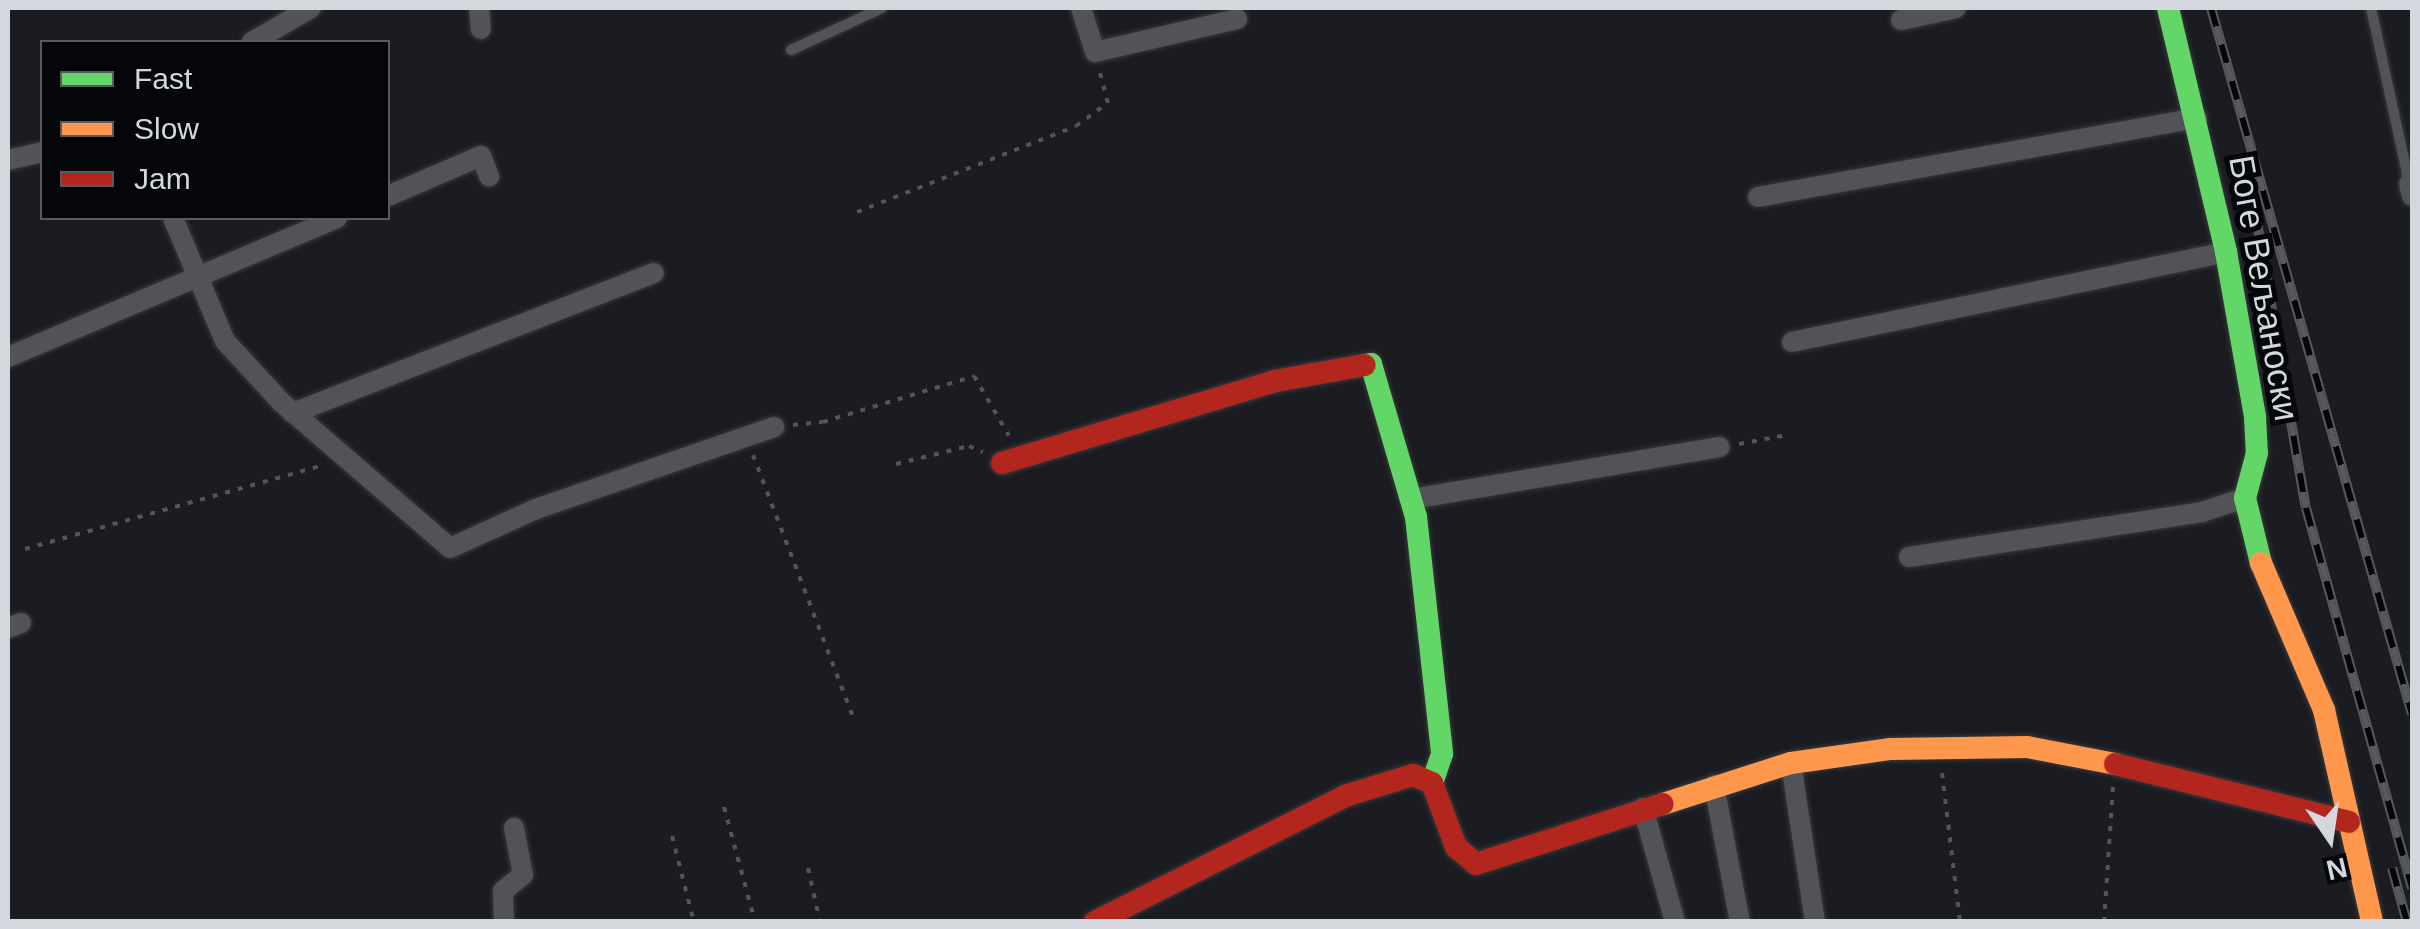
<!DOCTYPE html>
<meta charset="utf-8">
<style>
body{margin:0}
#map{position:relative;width:2420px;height:929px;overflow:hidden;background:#1b1c21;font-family:Helvetica,sans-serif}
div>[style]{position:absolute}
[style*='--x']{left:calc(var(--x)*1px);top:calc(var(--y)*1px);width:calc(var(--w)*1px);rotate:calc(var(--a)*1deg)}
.path>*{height:4px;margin-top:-2px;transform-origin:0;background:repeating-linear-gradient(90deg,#535558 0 5px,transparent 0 13px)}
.roads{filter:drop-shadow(0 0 2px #37393c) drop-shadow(0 0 2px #37393c)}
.lane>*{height:10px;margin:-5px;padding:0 5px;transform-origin:5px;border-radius:5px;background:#525357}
.street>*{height:20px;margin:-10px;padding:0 10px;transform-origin:10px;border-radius:10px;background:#525357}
.fast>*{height:22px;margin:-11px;padding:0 11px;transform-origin:11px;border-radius:11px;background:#63d668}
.slow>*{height:22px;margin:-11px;padding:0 11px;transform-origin:11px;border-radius:11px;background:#ff974d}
.jam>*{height:22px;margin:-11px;padding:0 11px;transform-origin:11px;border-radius:11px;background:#b3261e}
.rail>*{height:10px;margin-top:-5px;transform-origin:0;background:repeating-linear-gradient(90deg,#050609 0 19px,#58595d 0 38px);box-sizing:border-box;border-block:2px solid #58595d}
span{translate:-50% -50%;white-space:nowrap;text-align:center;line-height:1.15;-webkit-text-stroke:10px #050609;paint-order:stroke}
.street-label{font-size:35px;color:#d4d7dd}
.frame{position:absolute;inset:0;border:10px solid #d4d7dd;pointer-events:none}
.legend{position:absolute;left:40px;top:40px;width:350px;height:180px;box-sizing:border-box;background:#050609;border:2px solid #585a5e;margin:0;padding:12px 18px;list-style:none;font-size:30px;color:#d4d7dd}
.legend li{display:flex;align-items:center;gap:20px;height:50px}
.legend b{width:50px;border:2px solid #585a5e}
.north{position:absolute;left:2280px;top:789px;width:100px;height:100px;-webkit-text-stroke:8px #050609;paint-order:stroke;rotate:167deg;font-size:28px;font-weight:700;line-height:40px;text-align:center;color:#d4d7dd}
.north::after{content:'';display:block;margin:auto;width:35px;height:45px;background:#d4d7dd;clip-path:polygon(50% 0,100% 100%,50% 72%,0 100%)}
</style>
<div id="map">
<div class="path">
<i style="--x:857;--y:212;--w:235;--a:-21.4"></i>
<i style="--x:1076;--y:126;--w:39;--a:-36"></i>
<i style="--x:1108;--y:103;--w:31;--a:-105"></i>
<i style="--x:793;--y:425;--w:30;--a:-6"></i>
<i style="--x:823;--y:422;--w:158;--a:-16.9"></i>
<i style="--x:974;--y:376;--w:69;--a:59.7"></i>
<i style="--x:1739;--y:444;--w:49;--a:-10.6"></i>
<i style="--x:753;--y:455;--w:284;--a:69.1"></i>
<i style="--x:896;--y:464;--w:75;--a:-13.9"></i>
<i style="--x:969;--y:446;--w:15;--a:23"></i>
<i style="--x:25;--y:549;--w:311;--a:-15.7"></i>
<i style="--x:1942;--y:773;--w:150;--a:83.1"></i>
<i style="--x:724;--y:807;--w:119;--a:74.9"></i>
<i style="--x:672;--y:836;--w:89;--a:75.7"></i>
<i style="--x:808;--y:868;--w:55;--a:77.5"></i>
<i style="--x:2104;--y:922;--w:136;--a:-86.2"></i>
</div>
<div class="roads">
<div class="lane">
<i style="--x:2371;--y:8;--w:179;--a:77.7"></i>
<i style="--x:791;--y:50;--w:100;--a:-24.8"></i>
</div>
<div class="street">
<i style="--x:479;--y:8;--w:21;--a:85"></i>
<i style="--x:1081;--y:8;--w:46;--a:72.3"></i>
<i style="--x:1095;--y:52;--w:146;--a:-13.1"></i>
<i style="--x:1901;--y:20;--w:56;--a:-12.3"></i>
<i style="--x:252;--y:42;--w:68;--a:-30"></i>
<i style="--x:8;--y:160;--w:35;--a:-13"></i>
<i style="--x:2409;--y:184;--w:12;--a:76"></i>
<i style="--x:388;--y:196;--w:101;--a:-23.3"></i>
<i style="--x:481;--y:156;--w:22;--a:68"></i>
<i style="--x:1758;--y:197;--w:446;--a:-10.2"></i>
<i style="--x:173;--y:218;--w:134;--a:67.1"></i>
<i style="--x:225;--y:341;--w:83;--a:47.4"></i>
<i style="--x:281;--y:402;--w:223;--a:40.8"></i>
<i style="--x:450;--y:548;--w:94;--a:-24.4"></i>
<i style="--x:536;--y:509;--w:252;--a:-19"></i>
<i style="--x:1792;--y:342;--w:443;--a:-11.7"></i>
<i style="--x:8;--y:357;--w:357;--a:-22.9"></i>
<i style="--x:293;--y:413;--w:387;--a:-21.2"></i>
<i style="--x:1412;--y:499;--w:312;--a:-9.6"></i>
<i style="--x:1909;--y:557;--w:296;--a:-8.7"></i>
<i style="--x:2202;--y:512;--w:45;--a:-18"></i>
<i style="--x:8;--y:628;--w:14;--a:-21"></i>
<i style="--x:1791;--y:763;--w:161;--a:81.4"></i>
<i style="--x:1714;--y:785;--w:139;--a:79.3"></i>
<i style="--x:1643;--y:808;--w:118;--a:74.3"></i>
<i style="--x:504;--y:922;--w:31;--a:-92"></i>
<i style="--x:503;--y:891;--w:26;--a:-39"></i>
<i style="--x:523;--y:875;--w:48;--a:-100.8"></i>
</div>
<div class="fast">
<i style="--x:2168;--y:8;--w:251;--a:76.6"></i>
<i style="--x:2226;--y:252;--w:168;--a:80"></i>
<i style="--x:2255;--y:417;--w:36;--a:87"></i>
<i style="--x:2257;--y:453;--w:47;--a:104.9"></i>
<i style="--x:2245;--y:498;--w:67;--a:76.2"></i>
<i style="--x:1365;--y:365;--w:6;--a:-9"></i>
<i style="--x:1371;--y:364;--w:159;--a:73.6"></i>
<i style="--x:1416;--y:517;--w:238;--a:83.7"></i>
<i style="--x:1442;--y:754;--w:31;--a:109"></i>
</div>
<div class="slow">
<i style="--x:2261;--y:563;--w:160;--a:66.8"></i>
<i style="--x:2324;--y:710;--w:217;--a:77.2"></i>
<i style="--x:1663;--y:804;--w:134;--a:-17.8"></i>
<i style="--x:1791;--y:763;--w:101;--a:-8"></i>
<i style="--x:1891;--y:749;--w:136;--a:-0.8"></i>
<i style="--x:2027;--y:747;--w:90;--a:10.9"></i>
</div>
<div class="jam">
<i style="--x:1002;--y:463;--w:285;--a:-16.7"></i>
<i style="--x:1275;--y:381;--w:91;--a:-10.1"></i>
<i style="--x:2115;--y:764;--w:241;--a:13.9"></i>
<i style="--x:1095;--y:922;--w:280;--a:-26.7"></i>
<i style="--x:1345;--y:796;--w:71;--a:-17.2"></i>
<i style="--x:1413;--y:775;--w:21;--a:23"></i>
<i style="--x:1432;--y:783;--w:68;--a:69.4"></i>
<i style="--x:1456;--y:847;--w:26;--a:40"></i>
<i style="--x:1476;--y:864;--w:196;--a:-17.8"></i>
</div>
</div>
<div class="rail">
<i style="--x:2211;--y:8;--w:734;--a:74.11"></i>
<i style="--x:2255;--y:211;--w:301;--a:80.3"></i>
<i style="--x:2306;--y:508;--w:395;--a:74.4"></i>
<i style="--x:2392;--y:868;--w:56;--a:74.5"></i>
</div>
<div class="street-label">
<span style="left:2264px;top:288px;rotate:80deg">Боге Вељаноски</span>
</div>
<div class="frame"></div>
<ul class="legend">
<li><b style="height:12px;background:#63d668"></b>Fast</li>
<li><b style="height:12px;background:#ff974d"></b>Slow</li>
<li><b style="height:12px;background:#b3261e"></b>Jam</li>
</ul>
<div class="north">N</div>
</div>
